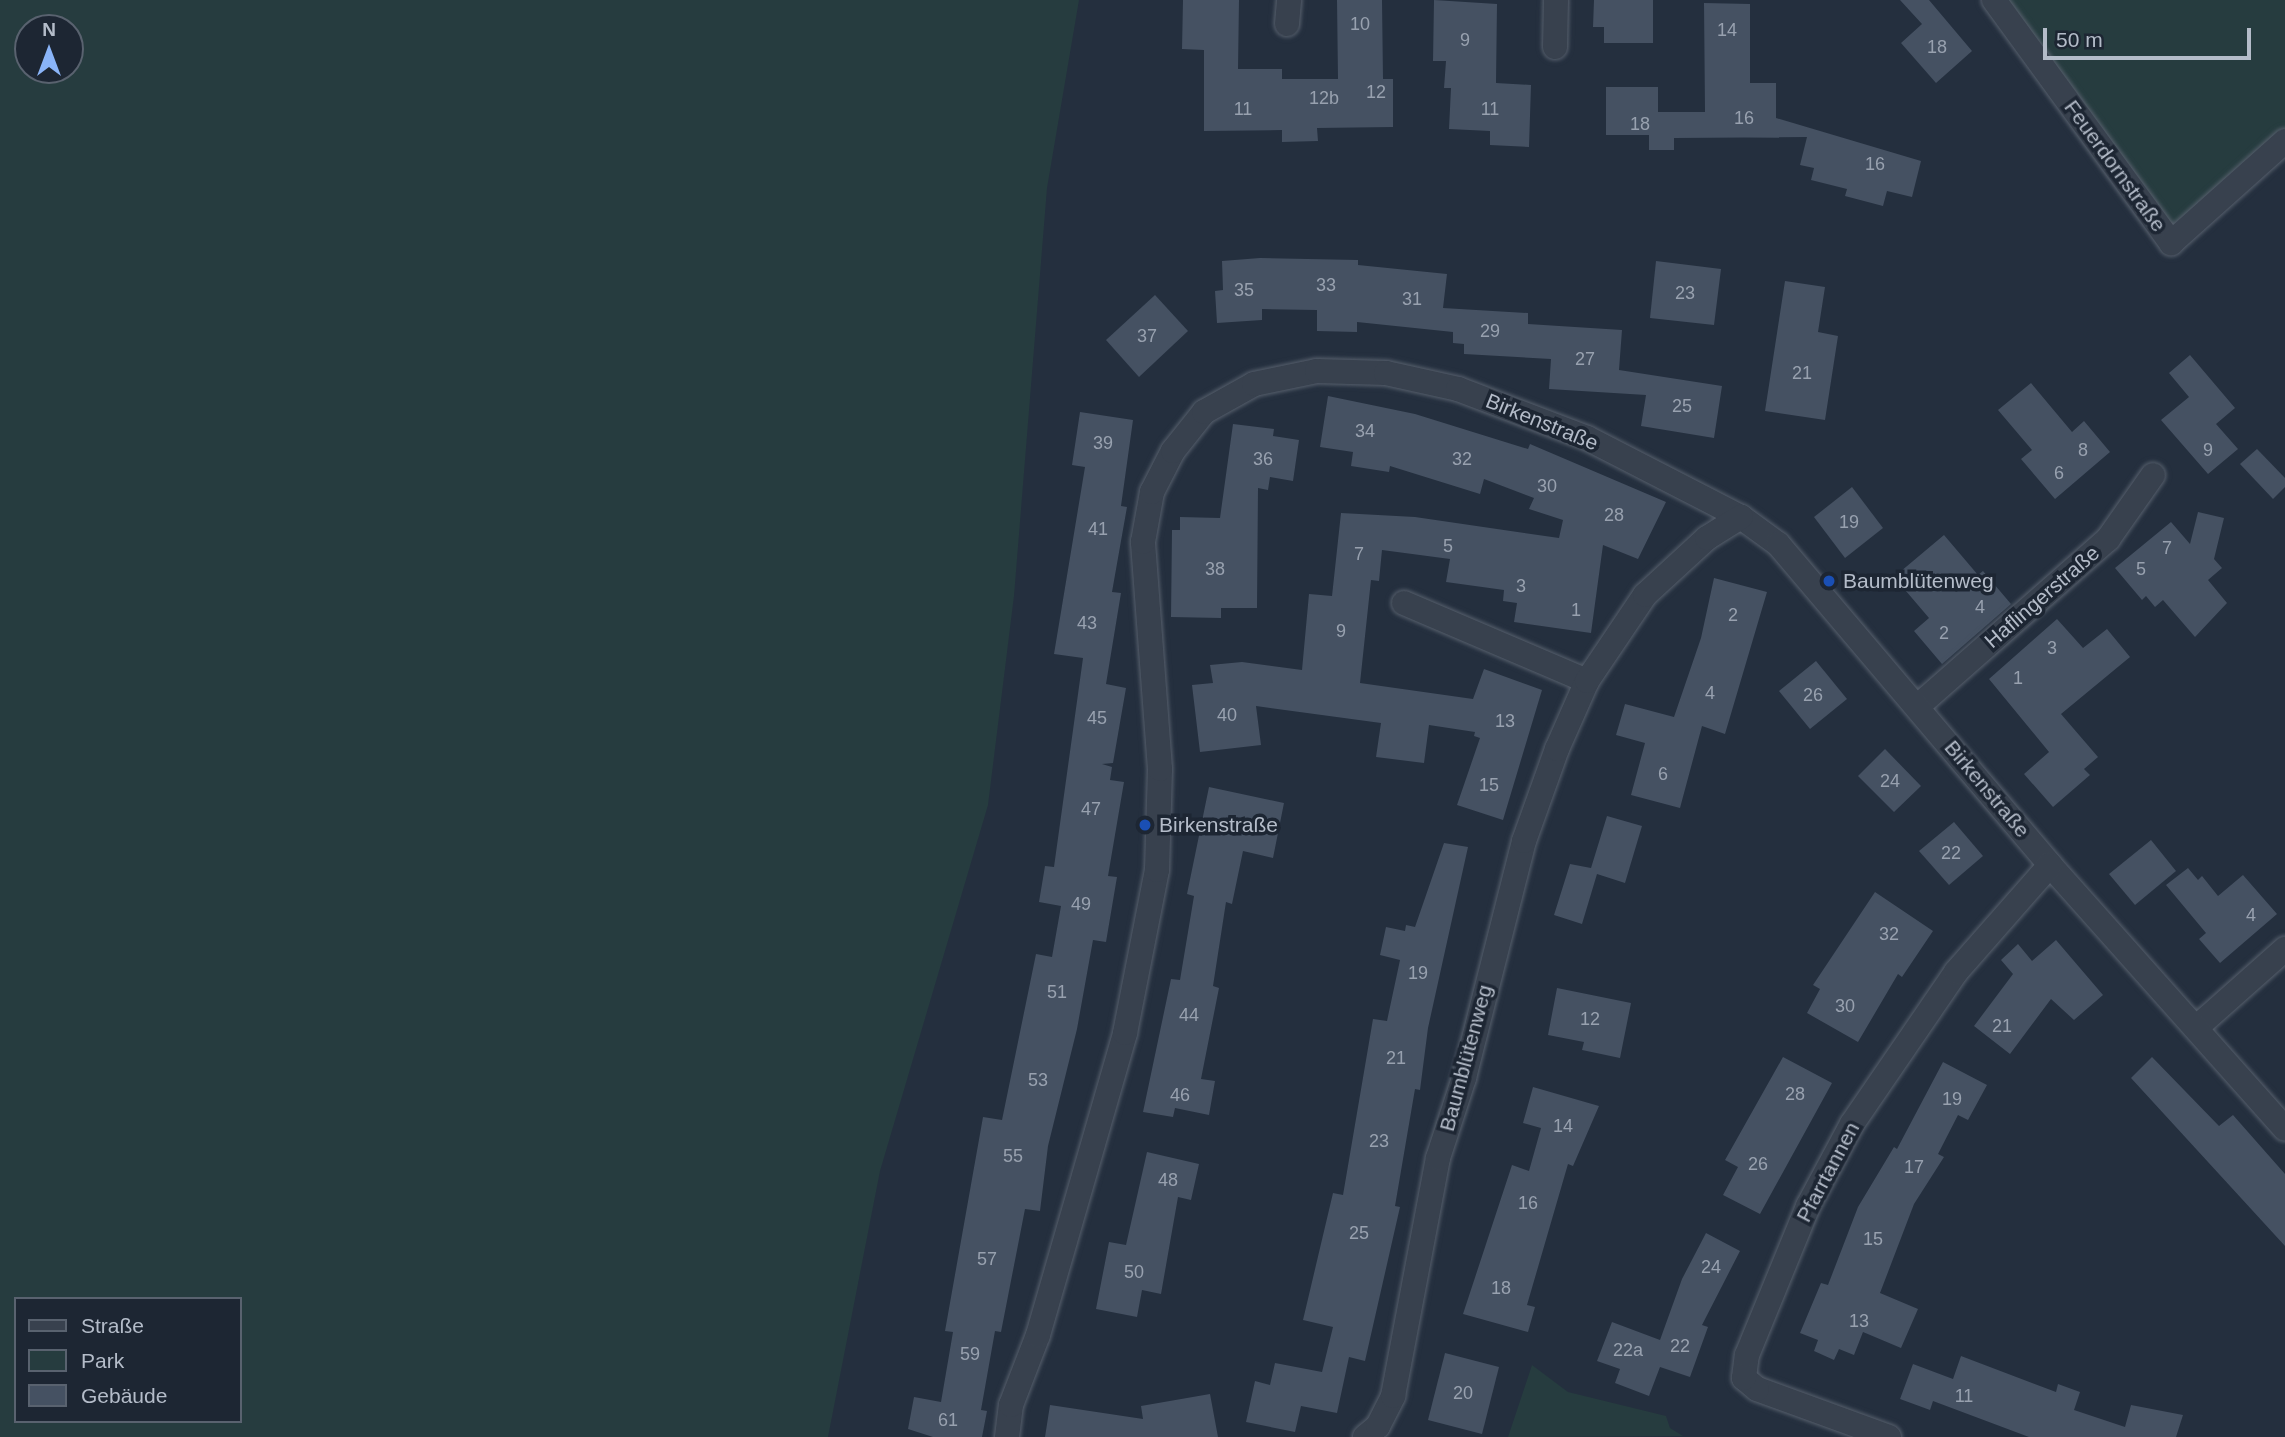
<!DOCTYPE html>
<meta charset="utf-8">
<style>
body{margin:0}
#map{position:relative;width:2285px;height:1437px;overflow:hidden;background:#242f3e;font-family:Arial,sans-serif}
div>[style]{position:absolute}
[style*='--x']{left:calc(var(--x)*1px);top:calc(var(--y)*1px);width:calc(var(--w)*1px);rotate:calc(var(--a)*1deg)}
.green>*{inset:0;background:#263c3f}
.building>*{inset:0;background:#455162}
.roads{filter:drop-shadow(0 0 2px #565f6c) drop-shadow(0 0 2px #565f6c)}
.street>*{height:24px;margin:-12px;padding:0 12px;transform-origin:12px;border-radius:12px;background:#38414e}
.dots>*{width:19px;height:19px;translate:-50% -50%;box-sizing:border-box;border:4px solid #1d2633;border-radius:50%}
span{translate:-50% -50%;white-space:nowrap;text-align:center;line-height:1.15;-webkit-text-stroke:7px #1d2633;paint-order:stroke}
.number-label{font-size:18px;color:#98a1af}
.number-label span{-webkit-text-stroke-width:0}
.street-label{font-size:21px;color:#b4bcc9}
.poi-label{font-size:21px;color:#b4bcc9}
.left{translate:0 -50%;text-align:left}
.legend{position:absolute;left:14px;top:1297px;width:228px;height:126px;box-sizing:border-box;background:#1d2633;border:2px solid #59626f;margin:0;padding:9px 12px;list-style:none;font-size:21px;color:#b4bcc9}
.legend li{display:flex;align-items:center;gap:14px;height:35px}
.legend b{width:35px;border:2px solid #59626f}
.north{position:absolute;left:14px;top:14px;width:70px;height:70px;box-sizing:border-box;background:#1d2633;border:2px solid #59626f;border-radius:50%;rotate:0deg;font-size:19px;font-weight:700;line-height:28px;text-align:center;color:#b4bcc9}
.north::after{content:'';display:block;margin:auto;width:24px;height:32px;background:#8ab4f8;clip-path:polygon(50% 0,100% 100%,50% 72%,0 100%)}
.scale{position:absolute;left:2043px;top:28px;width:208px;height:32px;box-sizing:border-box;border:4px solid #b4bcc9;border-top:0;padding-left:9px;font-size:21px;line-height:24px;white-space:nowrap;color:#b4bcc9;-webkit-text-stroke:5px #1d2633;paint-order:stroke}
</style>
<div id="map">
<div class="green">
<i style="clip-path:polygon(evenodd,0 0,1079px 0,1047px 188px,1014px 596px,988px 805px,880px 1171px,828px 1437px,0 1437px,0 0,70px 28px,70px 70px,28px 70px,28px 28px,70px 28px,0 0,16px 1299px,240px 1299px,240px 1421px,16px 1421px,16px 1299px)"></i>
<i style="clip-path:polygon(1999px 0,2285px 0,2285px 129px,2170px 241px)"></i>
<i style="clip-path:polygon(1532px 1365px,1568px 1392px,1666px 1416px,1670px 1428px,1683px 1436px,1508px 1437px)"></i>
</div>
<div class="building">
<i style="clip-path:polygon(1183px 0,1239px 0,1238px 69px,1282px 69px,1282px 79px,1338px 79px,1337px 0,1382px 0,1383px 79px,1393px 79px,1393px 127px,1317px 128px,1318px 141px,1282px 142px,1282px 130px,1204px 131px,1204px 50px,1182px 49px)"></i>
<i style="clip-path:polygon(1434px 0,1497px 4px,1496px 83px,1531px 85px,1529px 147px,1490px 145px,1490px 131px,1449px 129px,1451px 88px,1444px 88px,1446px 61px,1433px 61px)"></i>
<i style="clip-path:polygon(1594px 0,1653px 0,1653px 43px,1604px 43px,1604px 27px,1593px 27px)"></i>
<i style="clip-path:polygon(1900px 0,1929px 0,1972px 51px,1936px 83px,1901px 43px,1922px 24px)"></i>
<i style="clip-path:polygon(1704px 3px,1750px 4px,1750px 83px,1776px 83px,1776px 118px,1921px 161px,1912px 197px,1887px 191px,1883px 206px,1845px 196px,1847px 189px,1811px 180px,1814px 168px,1800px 165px,1807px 137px,1674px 138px,1674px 150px,1649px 150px,1649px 135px,1606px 135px,1606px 87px,1658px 87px,1658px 112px,1705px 112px)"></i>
<i style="clip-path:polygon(1260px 258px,1358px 260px,1358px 265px,1447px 274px,1443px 308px,1528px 313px,1528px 324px,1622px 330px,1619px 370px,1722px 386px,1714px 438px,1641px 426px,1646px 395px,1549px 389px,1551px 359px,1464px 354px,1464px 344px,1453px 343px,1453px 332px,1357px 322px,1357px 332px,1317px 331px,1317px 310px,1262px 309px,1262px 320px,1217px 323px,1215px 291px,1223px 290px,1222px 261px)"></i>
<i style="clip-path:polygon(1656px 261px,1721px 269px,1714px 325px,1650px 318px)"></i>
<i style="clip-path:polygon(1785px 281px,1825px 287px,1818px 332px,1838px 336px,1825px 420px,1765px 411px)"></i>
<i style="clip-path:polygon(1155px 295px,1188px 331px,1139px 377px,1106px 340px)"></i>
<i style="clip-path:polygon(2190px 355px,2235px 408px,2216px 424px,2238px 449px,2208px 474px,2161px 420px,2189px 397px,2169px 373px)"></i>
<i style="clip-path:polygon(2031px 383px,2072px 432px,2084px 421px,2110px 452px,2055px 499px,2021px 459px,2032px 450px,1998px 410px)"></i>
<i style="clip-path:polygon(1328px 396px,1415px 414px,1528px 449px,1530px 444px,1666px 502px,1638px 559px,1603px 545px,1591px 633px,1514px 622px,1517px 603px,1503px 601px,1504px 590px,1446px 582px,1450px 559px,1382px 550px,1379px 581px,1371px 580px,1360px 683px,1473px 699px,1484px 669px,1542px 690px,1503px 820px,1457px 805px,1480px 738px,1474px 736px,1475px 732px,1429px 725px,1424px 763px,1376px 757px,1381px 723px,1256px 706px,1261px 745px,1200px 752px,1192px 685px,1213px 683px,1210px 665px,1242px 662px,1302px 670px,1309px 594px,1332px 596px,1341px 513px,1415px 517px,1559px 538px,1563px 520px,1529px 509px,1534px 498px,1484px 479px,1480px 494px,1390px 466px,1389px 472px,1351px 466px,1353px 452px,1320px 447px)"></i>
<i style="clip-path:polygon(1080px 412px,1133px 420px,1121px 506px,1127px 507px,1112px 592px,1121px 593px,1106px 684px,1126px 688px,1113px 763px,1102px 764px,1112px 767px,1110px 780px,1124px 782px,1108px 876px,1117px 877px,1106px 942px,1093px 940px,1077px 1029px,1048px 1146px,1040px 1211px,1025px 1209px,1001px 1332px,995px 1331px,981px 1410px,987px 1411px,982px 1437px,933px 1437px,908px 1429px,914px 1397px,941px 1402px,953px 1332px,945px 1331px,983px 1117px,1002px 1120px,1036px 954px,1052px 957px,1061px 906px,1039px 902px,1045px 866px,1054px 867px,1083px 658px,1054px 654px,1085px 467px,1072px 465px)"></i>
<i style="clip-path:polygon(1233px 424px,1274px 429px,1273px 436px,1299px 440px,1293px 481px,1270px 477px,1268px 490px,1258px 488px,1257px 608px,1221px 608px,1221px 618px,1171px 617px,1172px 530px,1180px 530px,1180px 517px,1220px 518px)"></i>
<i style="clip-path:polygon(2257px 449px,2285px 478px,2285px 487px,2273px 499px,2240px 464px)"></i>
<i style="clip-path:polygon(1852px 487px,1883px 528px,1845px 558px,1814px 517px)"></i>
<i style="clip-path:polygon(2198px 512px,2224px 518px,2214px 559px,2222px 568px,2208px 580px,2227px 603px,2195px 637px,2163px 600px,2155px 607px,2146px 596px,2142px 600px,2115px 568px,2171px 522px,2190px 544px)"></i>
<i style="clip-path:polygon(1944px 535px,1978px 575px,1983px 571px,2011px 604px,1942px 664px,1914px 631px,1929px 618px,1894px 577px)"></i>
<i style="clip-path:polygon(1714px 578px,1767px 592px,1725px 734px,1702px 726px,1680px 808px,1631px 795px,1645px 743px,1616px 735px,1625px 704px,1674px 717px,1701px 638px)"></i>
<i style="clip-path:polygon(2057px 619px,2083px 648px,2107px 629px,2130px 657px,2061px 714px,2098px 757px,2084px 769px,2090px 775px,2053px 807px,2024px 774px,2049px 752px,1989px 679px)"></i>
<i style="clip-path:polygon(1816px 661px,1847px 699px,1810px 729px,1779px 691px)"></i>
<i style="clip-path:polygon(1885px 749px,1921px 786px,1894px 812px,1858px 776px)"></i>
<i style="clip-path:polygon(1209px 787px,1284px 803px,1273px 858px,1243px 851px,1232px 904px,1226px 902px,1213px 986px,1219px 988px,1201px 1079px,1215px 1081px,1209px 1115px,1175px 1108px,1173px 1117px,1143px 1112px,1171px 979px,1180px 980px,1194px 896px,1187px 894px)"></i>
<i style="clip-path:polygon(1607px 816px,1642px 826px,1625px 883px,1597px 874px,1582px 924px,1554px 915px,1570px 864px,1591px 868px)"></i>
<i style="clip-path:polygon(1954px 822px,1983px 856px,1949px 885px,1919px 851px)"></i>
<i style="clip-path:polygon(2151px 840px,2176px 871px,2135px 905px,2109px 874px)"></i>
<i style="clip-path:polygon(1444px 843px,1468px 847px,1428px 1028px,1420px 1090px,1415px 1089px,1395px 1206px,1400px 1207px,1365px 1361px,1349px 1357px,1337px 1413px,1301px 1406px,1295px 1432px,1246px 1422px,1255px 1381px,1270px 1385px,1275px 1363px,1322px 1372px,1333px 1327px,1303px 1320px,1333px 1193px,1343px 1195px,1373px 1019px,1387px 1021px,1400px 960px,1380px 955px,1386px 927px,1405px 931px,1406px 925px,1415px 927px)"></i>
<i style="clip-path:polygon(2188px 868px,2198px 880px,2202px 876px,2218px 896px,2243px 875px,2277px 914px,2220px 963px,2199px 939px,2206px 933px,2166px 885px)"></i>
<i style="clip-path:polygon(1875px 892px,1933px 931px,1902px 977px,1898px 974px,1858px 1042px,1807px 1013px,1820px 989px,1813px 985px)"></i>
<i style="clip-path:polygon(2056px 940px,2103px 995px,2074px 1020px,2051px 999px,2010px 1054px,1974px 1026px,2013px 974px,2001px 960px,2018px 944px,2032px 961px)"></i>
<i style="clip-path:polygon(1557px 988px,1631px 1003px,1620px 1058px,1582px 1050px,1584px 1042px,1548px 1035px)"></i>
<i style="clip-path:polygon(1783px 1057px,1832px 1083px,1760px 1214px,1723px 1195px,1738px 1167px,1725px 1160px)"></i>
<i style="clip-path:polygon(2152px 1057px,2219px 1126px,2233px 1115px,2285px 1174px,2285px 1246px,2131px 1078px)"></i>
<i style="clip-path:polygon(1943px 1062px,1987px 1085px,1968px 1120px,1958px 1115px,1938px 1154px,1944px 1157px,1914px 1204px,1880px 1293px,1918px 1309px,1901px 1348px,1863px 1332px,1854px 1355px,1839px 1349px,1834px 1360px,1814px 1351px,1818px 1340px,1800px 1333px,1821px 1283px,1828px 1285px,1858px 1207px,1894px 1147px,1897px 1149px)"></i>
<i style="clip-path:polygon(1533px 1087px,1599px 1106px,1573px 1166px,1568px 1164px,1527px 1305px,1535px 1307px,1528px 1332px,1463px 1314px,1512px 1165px,1529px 1171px,1541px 1128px,1523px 1123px)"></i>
<i style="clip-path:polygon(1147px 1152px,1199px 1164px,1191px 1200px,1178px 1197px,1161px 1294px,1142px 1290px,1137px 1317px,1096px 1309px,1109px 1242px,1126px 1245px)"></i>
<i style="clip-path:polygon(1706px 1233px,1740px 1251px,1702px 1325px,1708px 1327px,1690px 1377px,1660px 1367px,1649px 1396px,1615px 1383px,1620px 1369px,1597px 1361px,1612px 1322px,1660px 1340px,1682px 1279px)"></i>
<i style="clip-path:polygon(1445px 1353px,1499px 1367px,1482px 1434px,1428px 1420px)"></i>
<i style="clip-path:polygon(1961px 1356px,2056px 1392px,2058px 1384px,2080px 1392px,2074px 1410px,2125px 1427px,2131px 1405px,2183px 1415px,2176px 1437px,2029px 1437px,1933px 1401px,1930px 1410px,1900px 1399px,1913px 1364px,1953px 1379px)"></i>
<i style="clip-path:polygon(1210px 1394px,1218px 1437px,1045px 1437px,1050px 1405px,1143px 1419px,1141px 1406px)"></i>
</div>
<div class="roads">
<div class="street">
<i style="--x:1994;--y:0;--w:301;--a:53.9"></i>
<i style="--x:2171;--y:243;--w:153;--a:-41.8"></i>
<i style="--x:1287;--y:24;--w:24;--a:-85"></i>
<i style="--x:1555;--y:47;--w:47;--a:-88.8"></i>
<i style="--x:1404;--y:603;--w:199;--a:23.1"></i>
<i style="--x:1918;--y:706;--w:253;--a:-41.3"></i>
<i style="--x:2108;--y:539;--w:78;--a:-54.9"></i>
<i style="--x:2197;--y:1027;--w:118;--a:-41.6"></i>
<i style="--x:1007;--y:1437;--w:32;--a:-83"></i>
<i style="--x:1011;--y:1405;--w:75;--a:-68.9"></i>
<i style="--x:1038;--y:1335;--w:314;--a:-73.9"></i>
<i style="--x:1125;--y:1033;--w:166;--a:-78.9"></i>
<i style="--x:1157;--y:870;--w:101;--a:-88.3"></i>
<i style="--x:1160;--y:769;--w:228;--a:-94.3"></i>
<i style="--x:1143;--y:542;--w:51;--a:-79.8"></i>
<i style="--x:1152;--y:492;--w:46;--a:-62.9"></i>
<i style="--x:1173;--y:451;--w:50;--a:-51.5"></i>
<i style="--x:1204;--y:412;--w:57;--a:-29.2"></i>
<i style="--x:1254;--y:384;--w:64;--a:-11.7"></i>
<i style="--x:1317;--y:371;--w:69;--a:1.7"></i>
<i style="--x:1386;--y:373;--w:74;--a:12.5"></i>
<i style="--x:1458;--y:389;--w:138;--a:20.8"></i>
<i style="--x:1587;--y:438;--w:173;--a:27.2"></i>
<i style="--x:1741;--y:517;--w:46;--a:36.1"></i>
<i style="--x:1778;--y:544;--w:421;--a:49.7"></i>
<i style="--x:2050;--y:865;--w:353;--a:48.3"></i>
<i style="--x:1365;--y:1437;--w:17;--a:-40"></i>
<i style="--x:1378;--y:1426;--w:34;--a:-63"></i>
<i style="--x:1393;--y:1396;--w:242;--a:-79.3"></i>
<i style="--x:1438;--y:1158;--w:84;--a:-72"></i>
<i style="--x:1464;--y:1078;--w:244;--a:-75.8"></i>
<i style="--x:1524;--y:841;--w:98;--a:-70.3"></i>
<i style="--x:1557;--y:749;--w:74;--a:-66.2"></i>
<i style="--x:1587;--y:681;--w:104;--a:-56"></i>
<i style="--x:1645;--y:595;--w:84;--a:-42.6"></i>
<i style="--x:1707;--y:538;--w:40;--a:-32"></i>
<i style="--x:1889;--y:1437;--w:140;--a:-160"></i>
<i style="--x:1757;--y:1389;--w:17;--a:-140"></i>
<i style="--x:1744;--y:1378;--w:23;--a:-83"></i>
<i style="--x:1747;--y:1355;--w:161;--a:-67.7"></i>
<i style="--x:1808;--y:1206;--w:93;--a:-61.8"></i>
<i style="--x:1852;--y:1124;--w:184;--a:-55.6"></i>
<i style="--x:1956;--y:972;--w:142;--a:-48.7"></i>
</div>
</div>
<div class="dots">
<i style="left:1829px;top:581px;background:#1a4fb4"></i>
<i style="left:1145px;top:825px;background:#1a4fb4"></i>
</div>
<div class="number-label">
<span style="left:1360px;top:24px">10</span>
<span style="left:1727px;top:30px">14</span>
<span style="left:1465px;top:40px">9</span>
<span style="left:1937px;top:47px">18</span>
<span style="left:1376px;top:92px">12</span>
<span style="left:1324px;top:98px">12b</span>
<span style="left:1243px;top:109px">11</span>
<span style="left:1490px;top:109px">11</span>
<span style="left:1744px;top:118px">16</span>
<span style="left:1640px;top:124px">18</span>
<span style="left:1875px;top:164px">16</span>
<span style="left:1326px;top:285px">33</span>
<span style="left:1244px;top:290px">35</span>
<span style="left:1685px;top:293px">23</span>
<span style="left:1412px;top:299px">31</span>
<span style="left:1490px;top:331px">29</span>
<span style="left:1147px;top:336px">37</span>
<span style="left:1585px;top:359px">27</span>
<span style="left:1802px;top:373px">21</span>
<span style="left:1682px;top:406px">25</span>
<span style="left:1365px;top:431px">34</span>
<span style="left:1103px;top:443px">39</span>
<span style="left:2083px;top:450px">8</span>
<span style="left:2208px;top:450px">9</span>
<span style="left:1263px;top:459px">36</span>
<span style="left:1462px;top:459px">32</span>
<span style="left:2059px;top:473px">6</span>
<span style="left:1547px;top:486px">30</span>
<span style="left:1614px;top:515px">28</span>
<span style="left:1849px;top:522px">19</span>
<span style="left:1098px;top:529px">41</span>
<span style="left:1448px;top:546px">5</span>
<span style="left:2167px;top:548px">7</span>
<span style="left:1359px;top:554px">7</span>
<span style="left:1215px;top:569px">38</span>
<span style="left:2141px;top:569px">5</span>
<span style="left:1521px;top:586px">3</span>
<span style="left:1980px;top:607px">4</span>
<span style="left:1576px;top:610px">1</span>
<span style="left:1733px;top:615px">2</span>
<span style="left:1087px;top:623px">43</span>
<span style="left:1341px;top:631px">9</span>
<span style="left:1944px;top:633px">2</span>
<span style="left:2052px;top:648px">3</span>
<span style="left:2018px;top:678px">1</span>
<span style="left:1710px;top:693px">4</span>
<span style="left:1813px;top:695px">26</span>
<span style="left:1227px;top:715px">40</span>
<span style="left:1097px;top:718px">45</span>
<span style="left:1505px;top:721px">13</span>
<span style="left:1663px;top:774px">6</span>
<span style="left:1890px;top:781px">24</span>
<span style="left:1489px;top:785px">15</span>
<span style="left:1091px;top:809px">47</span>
<span style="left:1951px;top:853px">22</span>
<span style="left:1081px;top:904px">49</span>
<span style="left:2251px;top:915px">4</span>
<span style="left:1889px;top:934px">32</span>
<span style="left:1418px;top:973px">19</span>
<span style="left:1057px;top:992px">51</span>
<span style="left:1845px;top:1006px">30</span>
<span style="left:1189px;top:1015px">44</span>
<span style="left:1590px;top:1019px">12</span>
<span style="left:2002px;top:1026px">21</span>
<span style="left:1396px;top:1058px">21</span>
<span style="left:1038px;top:1080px">53</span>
<span style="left:1795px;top:1094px">28</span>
<span style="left:1180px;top:1095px">46</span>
<span style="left:1952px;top:1099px">19</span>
<span style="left:1563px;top:1126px">14</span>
<span style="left:1379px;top:1141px">23</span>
<span style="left:1013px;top:1156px">55</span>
<span style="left:1758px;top:1164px">26</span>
<span style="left:1914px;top:1167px">17</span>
<span style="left:1168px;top:1180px">48</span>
<span style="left:1528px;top:1203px">16</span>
<span style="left:1359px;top:1233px">25</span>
<span style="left:1873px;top:1239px">15</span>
<span style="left:987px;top:1259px">57</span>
<span style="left:1711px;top:1267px">24</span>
<span style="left:1134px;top:1272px">50</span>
<span style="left:1501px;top:1288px">18</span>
<span style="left:1859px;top:1321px">13</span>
<span style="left:1680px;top:1346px">22</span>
<span style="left:1628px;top:1350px">22a</span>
<span style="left:970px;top:1354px">59</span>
<span style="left:1463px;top:1393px">20</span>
<span style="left:1964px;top:1396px">11</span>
<span style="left:948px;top:1420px">61</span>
</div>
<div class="street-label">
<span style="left:2115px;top:166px;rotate:54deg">Feuerdornstraße</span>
<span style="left:1542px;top:422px;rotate:22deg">Birkenstraße</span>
<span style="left:2042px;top:597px;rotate:-41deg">Haflingerstraße</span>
<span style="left:1987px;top:789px;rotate:50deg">Birkenstraße</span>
<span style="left:1466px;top:1058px;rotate:-75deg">Baumblütenweg</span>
<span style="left:1828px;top:1172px;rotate:-62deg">Pfarrtannen</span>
</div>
<div class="poi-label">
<span class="left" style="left:1843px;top:581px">Baumblütenweg</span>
<span class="left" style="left:1159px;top:825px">Birkenstraße</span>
</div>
<ul class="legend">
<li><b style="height:9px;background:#38414e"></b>Straße</li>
<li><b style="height:19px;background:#263c3f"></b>Park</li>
<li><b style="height:19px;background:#455162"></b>Gebäude</li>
</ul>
<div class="north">N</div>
<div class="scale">50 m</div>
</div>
